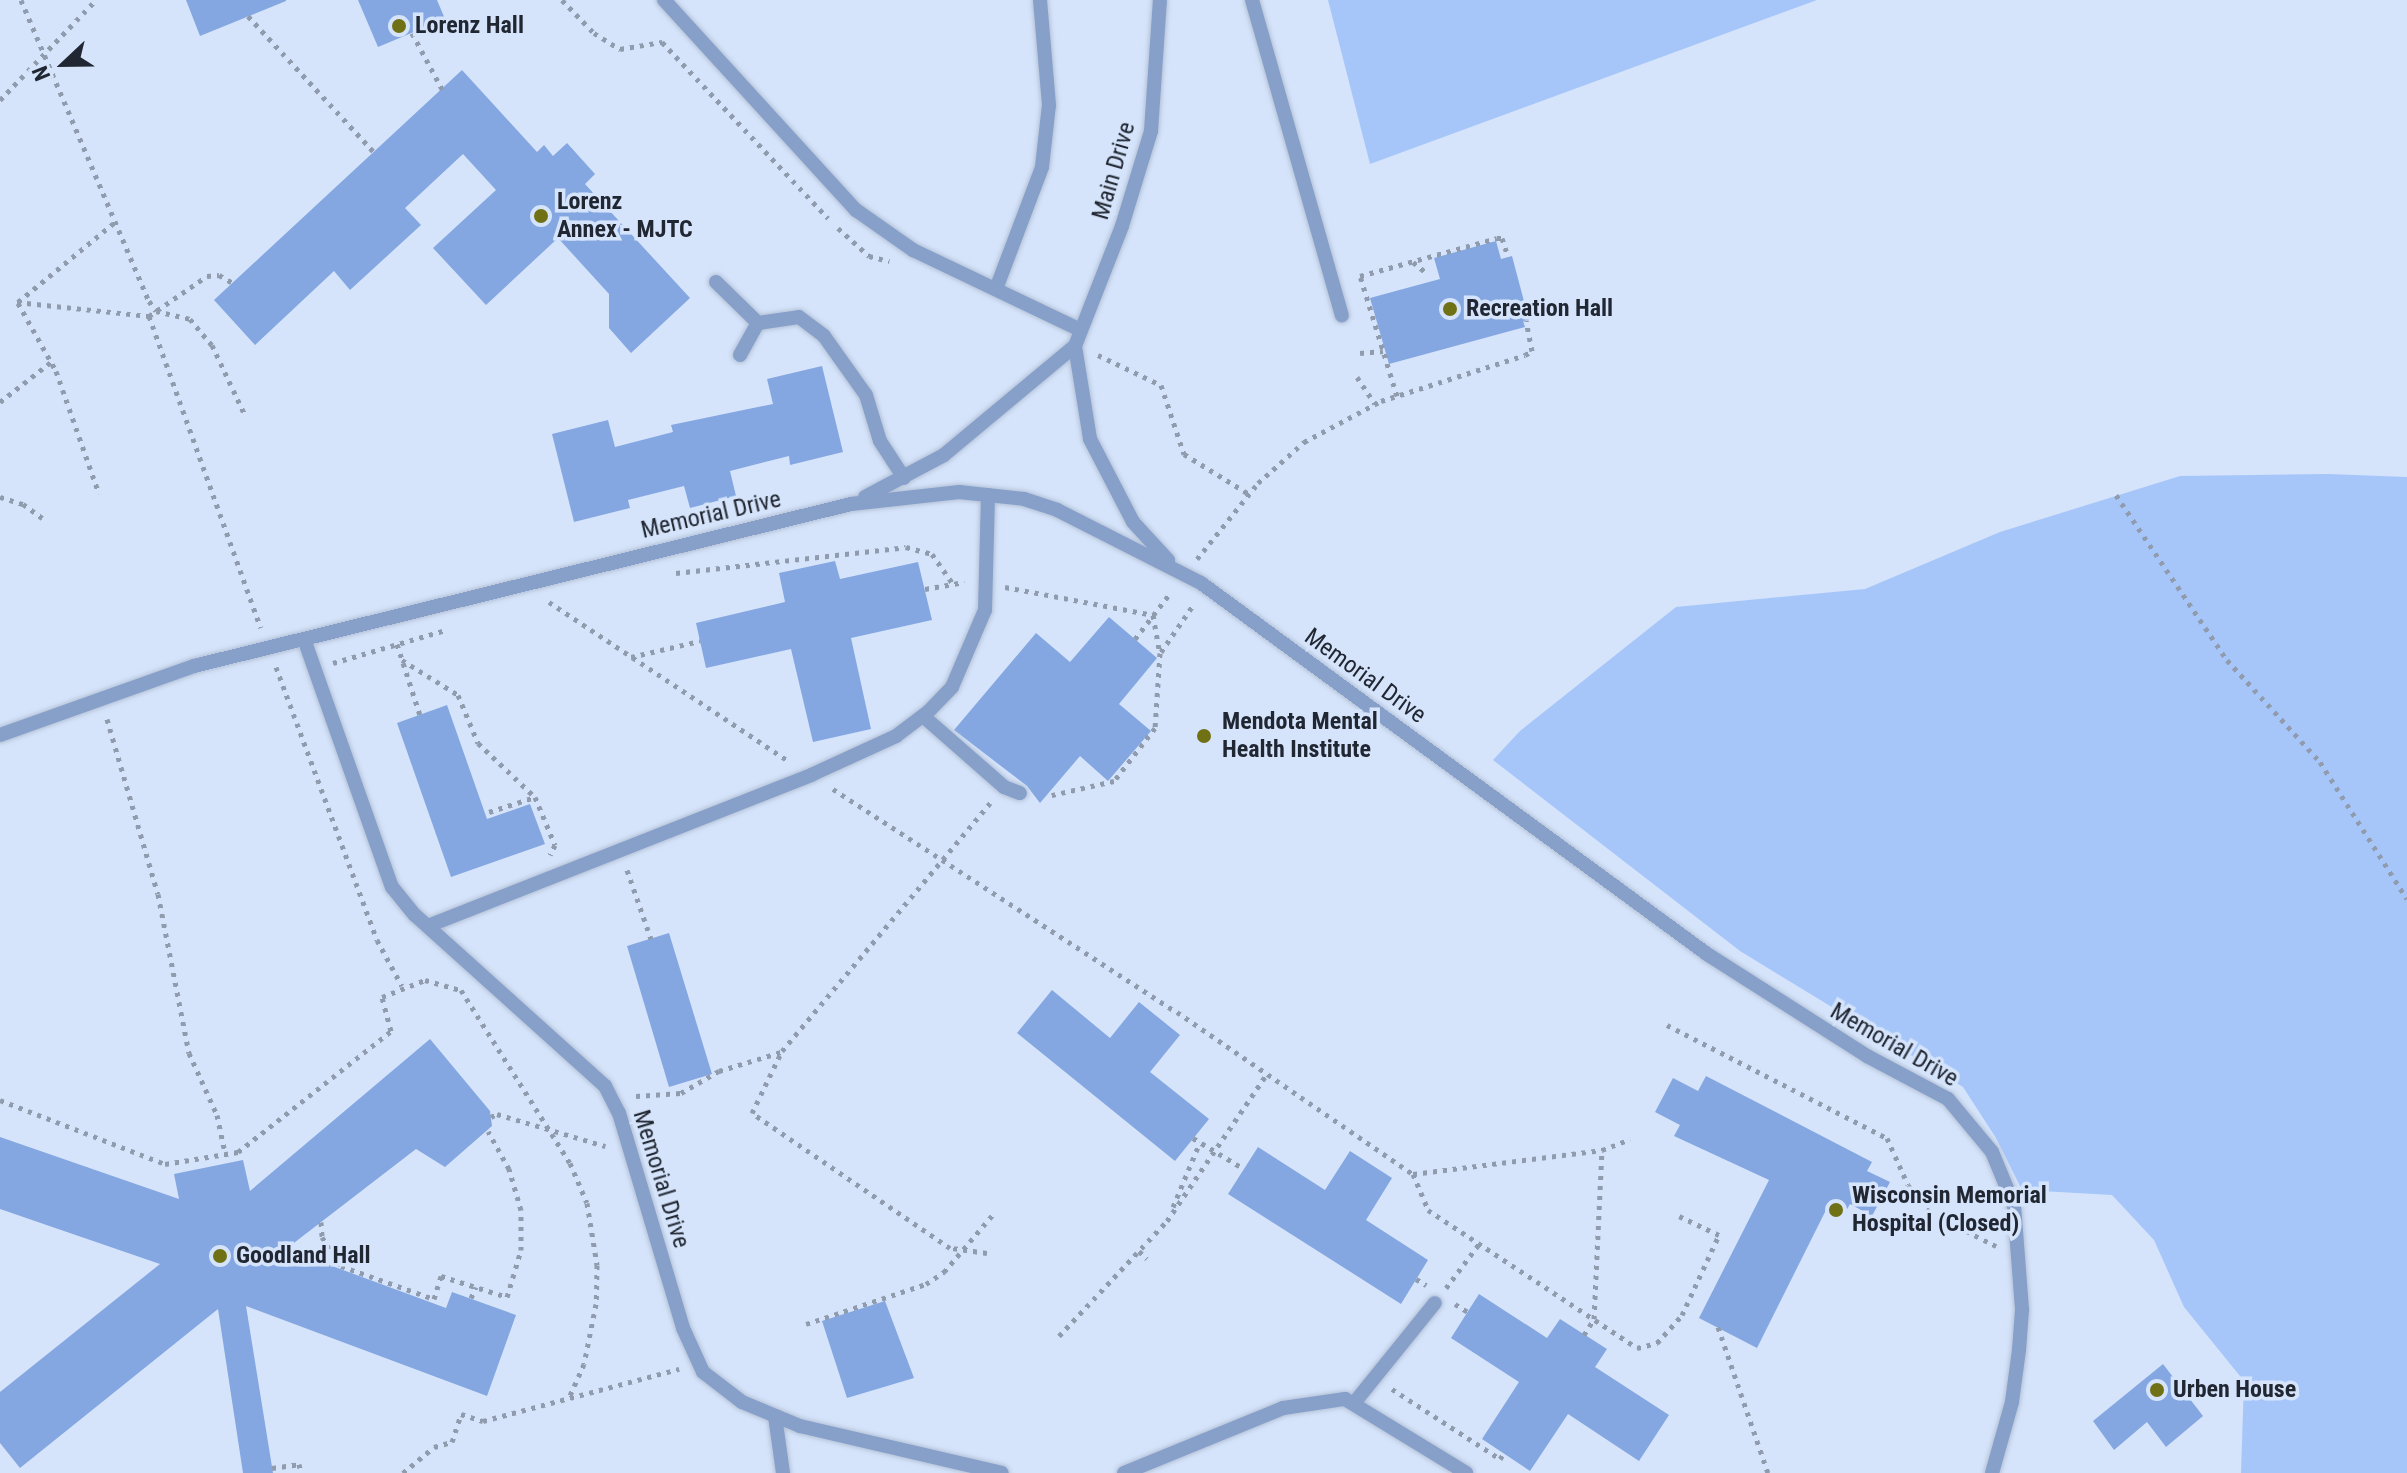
<!DOCTYPE html>
<style>
body{margin:0}
#map{position:relative;width:2407px;height:1473px;overflow:hidden;background:#d5e4fb;font-family:"Roboto Condensed",sans-serif}
div>[style]{position:absolute}
[style*='--x']{left:calc(var(--x)*1px);top:calc(var(--y)*1px);width:calc(var(--w)*1px);rotate:calc(var(--a)*1deg)}
.green>*{inset:0;background:#a6c6fa}
.building>*{inset:0;background:#84a7e1}
.path>*{height:5px;margin-top:-2.5px;transform-origin:0;background:repeating-linear-gradient(90deg,#909cae 0 4px,transparent 0 10px)}
.roads{filter:drop-shadow(0 0 2px #b5c2d7) drop-shadow(0 0 2px #b5c2d7)}
.lane>*{height:14px;margin:-7px;padding:0 7px;transform-origin:7px;border-radius:7px;background:#86a0ca}
.dots>*{width:22px;height:22px;translate:-50% -50%;box-sizing:border-box;border:4px solid #d5e4fb;border-radius:50%}
span{translate:-50% -50%;white-space:nowrap;text-align:center;line-height:1.15;-webkit-text-stroke:7px #d5e4fb;paint-order:stroke}
.poi-label{font-size:24px;color:#212732;font-weight:700}
.left{translate:0 -50%;text-align:left}
.street-label{font-size:24px;color:#212732}
.north{position:absolute;left:24px;top:24px;width:80px;height:80px;-webkit-text-stroke:6px #d5e4fb;paint-order:stroke;rotate:248deg;font-size:22px;font-weight:700;line-height:32px;text-align:center;color:#212732}
.north::after{content:'';display:block;margin:auto;width:28px;height:36px;background:#212732;clip-path:polygon(50% 0,100% 100%,50% 72%,0 100%)}
</style>
<div id="map">
<div class="green">
<i style="clip-path:polygon(1328px 0,1817px 0,1370px 164px)"></i>
<i style="clip-path:polygon(2328px 474px,2407px 477px,2407px 1473px,2241px 1473px,2244px 1381px,2184px 1307px,2154px 1240px,2112px 1195px,2022px 1190px,1996px 1138px,1963px 1087px,1740px 951px,1493px 760px,1520px 731px,1676px 607px,1865px 589px,2000px 532px,2180px 476px)"></i>
</div>
<div class="building">
<i style="clip-path:polygon(186px 0,286px 0,286px 1px,200px 36px)"></i>
<i style="clip-path:polygon(358px 0,437px 0,445px 19px,378px 47px)"></i>
<i style="clip-path:polygon(462px 70px,537px 152px,544px 145px,553px 156px,567px 143px,595px 174px,585px 184px,690px 298px,631px 353px,609px 328px,609px 294px,558px 238px,486px 305px,433px 248px,496px 190px,463px 154px,405px 208px,421px 225px,350px 290px,334px 271px,255px 345px,214px 300px)"></i>
<i style="clip-path:polygon(1496px 241px,1501px 259px,1512px 256px,1529px 320px,1523px 321px,1525px 327px,1389px 364px,1370px 298px,1440px 279px,1434px 258px)"></i>
<i style="clip-path:polygon(822px 366px,843px 452px,790px 465px,789px 456px,730px 471px,736px 496px,690px 508px,684px 486px,628px 500px,630px 508px,574px 522px,552px 434px,608px 420px,615px 447px,673px 432px,671px 425px,773px 404px,767px 379px)"></i>
<i style="clip-path:polygon(835px 561px,840px 579px,918px 562px,932px 620px,851px 638px,871px 729px,813px 742px,791px 649px,706px 668px,696px 623px,785px 602px,779px 573px)"></i>
<i style="clip-path:polygon(1109px 617px,1157px 658px,1119px 704px,1151px 731px,1108px 781px,1080px 756px,1040px 803px,1027px 786px,954px 730px,1036px 633px,1070px 662px)"></i>
<i style="clip-path:polygon(447px 705px,487px 819px,530px 804px,545px 844px,451px 877px,397px 723px)"></i>
<i style="clip-path:polygon(669px 933px,712px 1074px,669px 1087px,627px 946px)"></i>
<i style="clip-path:polygon(1052px 990px,1110px 1038px,1139px 1002px,1180px 1035px,1150px 1072px,1209px 1119px,1175px 1161px,1017px 1033px)"></i>
<i style="clip-path:polygon(430px 1039px,490px 1111px,492px 1126px,445px 1167px,416px 1149px,286px 1249px,446px 1308px,452px 1292px,516px 1315px,487px 1396px,246px 1306px,273px 1473px,243px 1473px,218px 1309px,20px 1468px,0 1443px,0 1392px,160px 1264px,0 1209px,0 1137px,179px 1199px,174px 1174px,243px 1160px,250px 1191px)"></i>
<i style="clip-path:polygon(1706px 1076px,1872px 1162px,1867px 1171px,1890px 1182px,1872px 1216px,1850px 1204px,1842px 1218px,1826px 1210px,1757px 1348px,1699px 1318px,1769px 1180px,1674px 1136px,1680px 1125px,1655px 1112px,1673px 1078px,1698px 1091px)"></i>
<i style="clip-path:polygon(1258px 1147px,1325px 1190px,1350px 1151px,1392px 1178px,1366px 1220px,1428px 1260px,1401px 1304px,1228px 1194px)"></i>
<i style="clip-path:polygon(1479px 1294px,1547px 1338px,1560px 1319px,1607px 1349px,1595px 1367px,1669px 1415px,1639px 1461px,1568px 1414px,1530px 1471px,1482px 1439px,1519px 1382px,1451px 1338px)"></i>
<i style="clip-path:polygon(885px 1301px,914px 1378px,847px 1398px,822px 1321px)"></i>
<i style="clip-path:polygon(2163px 1364px,2203px 1416px,2166px 1447px,2147px 1422px,2114px 1450px,2093px 1421px)"></i>
</div>
<div class="path">
<i style="--x:21;--y:0;--w:327;--a:67"></i>
<i style="--x:149;--y:301;--w:12;--a:55"></i>
<i style="--x:156;--y:311;--w:35;--a:13"></i>
<i style="--x:190;--y:319;--w:34;--a:50"></i>
<i style="--x:212;--y:345;--w:75;--a:64.8"></i>
<i style="--x:562;--y:0;--w:46;--a:45.9"></i>
<i style="--x:594;--y:33;--w:31;--a:32"></i>
<i style="--x:620;--y:49;--w:43;--a:-9.5"></i>
<i style="--x:662;--y:42;--w:242;--a:46.7"></i>
<i style="--x:248;--y:16;--w:185;--a:47.2"></i>
<i style="--x:412;--y:33;--w:64;--a:61.8"></i>
<i style="--x:0;--y:100;--w:139;--a:-46.2"></i>
<i style="--x:838;--y:228;--w:42;--a:42.1"></i>
<i style="--x:869;--y:256;--w:21;--a:14"></i>
<i style="--x:1413;--y:262;--w:19;--a:39"></i>
<i style="--x:17;--y:302;--w:133;--a:6.1"></i>
<i style="--x:149;--y:316;--w:70;--a:-34.6"></i>
<i style="--x:207;--y:276;--w:12;--a:-5"></i>
<i style="--x:219;--y:275;--w:16;--a:30"></i>
<i style="--x:18;--y:302;--w:124;--a:-39.5"></i>
<i style="--x:18;--y:303;--w:78;--a:60.8"></i>
<i style="--x:56;--y:371;--w:130;--a:70.7"></i>
<i style="--x:149;--y:316;--w:331;--a:70.3"></i>
<i style="--x:1360;--y:353;--w:23;--a:-5"></i>
<i style="--x:1098;--y:355;--w:70;--a:25.5"></i>
<i style="--x:1161;--y:385;--w:73;--a:71.6"></i>
<i style="--x:1184;--y:454;--w:76;--a:31.6"></i>
<i style="--x:1357;--y:377;--w:32;--a:56"></i>
<i style="--x:1397;--y:396;--w:126;--a:-107.1"></i>
<i style="--x:1360;--y:276;--w:142;--a:-15.5"></i>
<i style="--x:1497;--y:238;--w:5;--a:0"></i>
<i style="--x:1502;--y:238;--w:20;--a:72"></i>
<i style="--x:0;--y:402;--w:65;--a:-38.1"></i>
<i style="--x:2116;--y:495;--w:199;--a:56.1"></i>
<i style="--x:2227;--y:660;--w:138;--a:47.6"></i>
<i style="--x:2320;--y:762;--w:162;--a:57.6"></i>
<i style="--x:0;--y:497;--w:24;--a:17"></i>
<i style="--x:23;--y:504;--w:24;--a:36"></i>
<i style="--x:1197;--y:559;--w:97;--a:-51.2"></i>
<i style="--x:1258;--y:483;--w:62;--a:-41.7"></i>
<i style="--x:1304;--y:442;--w:87;--a:-28"></i>
<i style="--x:1381;--y:401;--w:151;--a:-17.7"></i>
<i style="--x:1525;--y:355;--w:8;--a:-30"></i>
<i style="--x:1532;--y:351;--w:31;--a:-101"></i>
<i style="--x:676;--y:573;--w:231;--a:-6.4"></i>
<i style="--x:906;--y:547;--w:27;--a:15"></i>
<i style="--x:932;--y:554;--w:37;--a:55"></i>
<i style="--x:1005;--y:587;--w:151;--a:10.7"></i>
<i style="--x:1153;--y:615;--w:39;--a:80"></i>
<i style="--x:1160;--y:653;--w:75;--a:93.8"></i>
<i style="--x:1155;--y:728;--w:67;--a:127.7"></i>
<i style="--x:1114;--y:781;--w:64;--a:167.3"></i>
<i style="--x:925;--y:589;--w:40;--a:-10"></i>
<i style="--x:549;--y:602;--w:286;--a:33.6"></i>
<i style="--x:1135;--y:639;--w:59;--a:-52.5"></i>
<i style="--x:397;--y:644;--w:75;--a:72.1"></i>
<i style="--x:1161;--y:652;--w:58;--a:-55.5"></i>
<i style="--x:631;--y:657;--w:71;--a:-13.1"></i>
<i style="--x:402;--y:660;--w:66;--a:32"></i>
<i style="--x:458;--y:695;--w:52;--a:67.4"></i>
<i style="--x:478;--y:743;--w:79;--a:43.5"></i>
<i style="--x:535;--y:797;--w:52;--a:67.4"></i>
<i style="--x:555;--y:845;--w:11;--a:117"></i>
<i style="--x:333;--y:663;--w:118;--a:-16.3"></i>
<i style="--x:276;--y:667;--w:291;--a:69.7"></i>
<i style="--x:377;--y:940;--w:52;--a:61.5"></i>
<i style="--x:107;--y:719;--w:182;--a:73.8"></i>
<i style="--x:158;--y:894;--w:162;--a:79"></i>
<i style="--x:189;--y:1053;--w:68;--a:65.7"></i>
<i style="--x:217;--y:1115;--w:40;--a:78"></i>
<i style="--x:833;--y:789;--w:410;--a:33"></i>
<i style="--x:1177;--y:1012;--w:286;--a:34.5"></i>
<i style="--x:1413;--y:1174;--w:39;--a:67"></i>
<i style="--x:1428;--y:1210;--w:250;--a:33.4"></i>
<i style="--x:1637;--y:1348;--w:21;--a:-14"></i>
<i style="--x:1657;--y:1343;--w:38;--a:-48"></i>
<i style="--x:1682;--y:1315;--w:88;--a:-65.2"></i>
<i style="--x:1719;--y:1235;--w:44;--a:-154.6"></i>
<i style="--x:489;--y:812;--w:48;--a:-18.1"></i>
<i style="--x:627;--y:870;--w:73;--a:70.8"></i>
<i style="--x:1667;--y:1025;--w:247;--a:27.2"></i>
<i style="--x:1887;--y:1138;--w:51;--a:65.9"></i>
<i style="--x:1908;--y:1185;--w:36;--a:52"></i>
<i style="--x:1930;--y:1213;--w:74;--a:26.6"></i>
<i style="--x:636;--y:1096;--w:45;--a:-3.8"></i>
<i style="--x:681;--y:1093;--w:44;--a:-30.1"></i>
<i style="--x:719;--y:1071;--w:65;--a:-17"></i>
<i style="--x:0;--y:1100;--w:177;--a:21.2"></i>
<i style="--x:165;--y:1164;--w:74;--a:-9.3"></i>
<i style="--x:238;--y:1152;--w:195;--a:-38.3"></i>
<i style="--x:391;--y:1031;--w:35;--a:-105"></i>
<i style="--x:382;--y:997;--w:46;--a:-21.6"></i>
<i style="--x:425;--y:980;--w:37;--a:16"></i>
<i style="--x:461;--y:990;--w:204;--a:57.8"></i>
<i style="--x:570;--y:1163;--w:43;--a:67"></i>
<i style="--x:587;--y:1203;--w:63;--a:80.8"></i>
<i style="--x:597;--y:1265;--w:39;--a:91"></i>
<i style="--x:596;--y:1304;--w:61;--a:101.3"></i>
<i style="--x:584;--y:1364;--w:35;--a:114"></i>
<i style="--x:491;--y:1117;--w:7;--a:-27"></i>
<i style="--x:497;--y:1114;--w:113;--a:16.5"></i>
<i style="--x:1193;--y:1138;--w:60;--a:31.3"></i>
<i style="--x:1413;--y:1174;--w:191;--a:-7.2"></i>
<i style="--x:1602;--y:1150;--w:30;--a:-21"></i>
<i style="--x:1173;--y:1207;--w:70;--a:-67.4"></i>
<i style="--x:321;--y:1222;--w:41;--a:85.8"></i>
<i style="--x:322;--y:1237;--w:35;--a:57"></i>
<i style="--x:341;--y:1266;--w:99;--a:19.5"></i>
<i style="--x:434;--y:1299;--w:24;--a:-73"></i>
<i style="--x:441;--y:1276;--w:69;--a:17.7"></i>
<i style="--x:507;--y:1297;--w:49;--a:-73.4"></i>
<i style="--x:521;--y:1250;--w:40;--a:-90"></i>
<i style="--x:521;--y:1210;--w:43;--a:-106.3"></i>
<i style="--x:509;--y:1169;--w:43;--a:-118.9"></i>
<i style="--x:1139;--y:1251;--w:11;--a:45"></i>
<i style="--x:987;--y:1253;--w:37;--a:-172"></i>
<i style="--x:950;--y:1248;--w:240;--a:-145.7"></i>
<i style="--x:752;--y:1113;--w:69;--a:-64.2"></i>
<i style="--x:782;--y:1051;--w:324;--a:-50"></i>
<i style="--x:1416;--y:1279;--w:12;--a:31"></i>
<i style="--x:1446;--y:1288;--w:55;--a:-53.1"></i>
<i style="--x:471;--y:1298;--w:12;--a:-66"></i>
<i style="--x:1455;--y:1304;--w:15;--a:32"></i>
<i style="--x:806;--y:1324;--w:126;--a:-18.4"></i>
<i style="--x:926;--y:1284;--w:22;--a:-34"></i>
<i style="--x:944;--y:1272;--w:79;--a:-49.6"></i>
<i style="--x:1718;--y:1327;--w:154;--a:71.1"></i>
<i style="--x:1584;--y:1335;--w:19;--a:-58"></i>
<i style="--x:1594;--y:1319;--w:169;--a:-87.3"></i>
<i style="--x:1059;--y:1336;--w:158;--a:-46.8"></i>
<i style="--x:1167;--y:1221;--w:178;--a:-55.8"></i>
<i style="--x:1392;--y:1389;--w:129;--a:32.9"></i>
<i style="--x:1500;--y:1459;--w:7;--a:-56"></i>
<i style="--x:272;--y:1468;--w:27;--a:-8"></i>
<i style="--x:299;--y:1464;--w:9;--a:77"></i>
<i style="--x:403;--y:1473;--w:40;--a:-40"></i>
<i style="--x:434;--y:1447;--w:19;--a:-16"></i>
<i style="--x:452;--y:1442;--w:29;--a:-72"></i>
<i style="--x:461;--y:1414;--w:23;--a:18"></i>
<i style="--x:483;--y:1421;--w:203;--a:-14.9"></i>
</div>
<div class="roads">
<div class="lane">
<i style="--x:664;--y:0;--w:285;--a:47.6"></i>
<i style="--x:856;--y:210;--w:70;--a:35.1"></i>
<i style="--x:913;--y:250;--w:186;--a:25.5"></i>
<i style="--x:1252;--y:0;--w:328;--a:74.1"></i>
<i style="--x:716;--y:282;--w:59;--a:44.3"></i>
<i style="--x:996;--y:289;--w:130;--a:-69.3"></i>
<i style="--x:1042;--y:167;--w:62;--a:-83.6"></i>
<i style="--x:1049;--y:105;--w:105;--a:-94.9"></i>
<i style="--x:1075;--y:346;--w:94;--a:80.8"></i>
<i style="--x:1090;--y:439;--w:93;--a:62.6"></i>
<i style="--x:1133;--y:522;--w:52;--a:47.4"></i>
<i style="--x:740;--y:355;--w:37;--a:-61"></i>
<i style="--x:758;--y:323;--w:41;--a:-8.3"></i>
<i style="--x:799;--y:317;--w:31;--a:37"></i>
<i style="--x:824;--y:336;--w:72;--a:54.6"></i>
<i style="--x:866;--y:395;--w:48;--a:73.1"></i>
<i style="--x:880;--y:441;--w:44;--a:57"></i>
<i style="--x:865;--y:497;--w:89;--a:-28"></i>
<i style="--x:944;--y:455;--w:170;--a:-39.8"></i>
<i style="--x:1075;--y:346;--w:129;--a:-68.6"></i>
<i style="--x:1122;--y:226;--w:99;--a:-73"></i>
<i style="--x:1151;--y:131;--w:131;--a:-86.1"></i>
<i style="--x:304;--y:639;--w:263;--a:70.5"></i>
<i style="--x:392;--y:887;--w:36;--a:51"></i>
<i style="--x:415;--y:915;--w:256;--a:42"></i>
<i style="--x:605;--y:1086;--w:30;--a:63"></i>
<i style="--x:619;--y:1113;--w:224;--a:73.4"></i>
<i style="--x:683;--y:1328;--w:48;--a:65.6"></i>
<i style="--x:703;--y:1372;--w:49;--a:37.6"></i>
<i style="--x:742;--y:1402;--w:63;--a:22.5"></i>
<i style="--x:800;--y:1426;--w:207;--a:13.1"></i>
<i style="--x:923;--y:716;--w:108;--a:41.2"></i>
<i style="--x:1004;--y:787;--w:17;--a:21"></i>
<i style="--x:0;--y:735;--w:206;--a:-19.6"></i>
<i style="--x:194;--y:666;--w:677;--a:-13.85"></i>
<i style="--x:851;--y:504;--w:109;--a:-6.3"></i>
<i style="--x:959;--y:492;--w:65;--a:6.1"></i>
<i style="--x:1024;--y:499;--w:35;--a:18"></i>
<i style="--x:1057;--y:510;--w:161;--a:26.9"></i>
<i style="--x:1201;--y:583;--w:627;--a:36.25"></i>
<i style="--x:1707;--y:954;--w:190;--a:32.5"></i>
<i style="--x:1867;--y:1056;--w:92;--a:28"></i>
<i style="--x:1948;--y:1099;--w:69;--a:50.3"></i>
<i style="--x:1992;--y:1152;--w:57;--a:67.5"></i>
<i style="--x:2014;--y:1205;--w:105;--a:85.6"></i>
<i style="--x:2022;--y:1310;--w:40;--a:94.3"></i>
<i style="--x:2019;--y:1350;--w:52;--a:97.7"></i>
<i style="--x:2012;--y:1402;--w:74;--a:105.7"></i>
<i style="--x:428;--y:926;--w:412;--a:-21.5"></i>
<i style="--x:811;--y:775;--w:94;--a:-24.6"></i>
<i style="--x:896;--y:736;--w:39;--a:-37"></i>
<i style="--x:927;--y:713;--w:36;--a:-46"></i>
<i style="--x:952;--y:687;--w:84;--a:-66.8"></i>
<i style="--x:985;--y:610;--w:115;--a:-88.5"></i>
<i style="--x:1355;--y:1402;--w:127;--a:-51.1"></i>
<i style="--x:775;--y:1416;--w:58;--a:82"></i>
<i style="--x:1124;--y:1473;--w:172;--a:-22.2"></i>
<i style="--x:1283;--y:1408;--w:63;--a:-8.3"></i>
<i style="--x:1345;--y:1399;--w:142;--a:31.4"></i>
</div>
</div>
<div class="dots">
<i style="left:399px;top:26px;background:#707115"></i>
<i style="left:541px;top:216px;background:#707115"></i>
<i style="left:1450px;top:309px;background:#707115"></i>
<i style="left:1204px;top:736px;background:#707115"></i>
<i style="left:1836px;top:1210px;background:#707115"></i>
<i style="left:220px;top:1256px;background:#707115"></i>
<i style="left:2157px;top:1390px;background:#707115"></i>
</div>
<div class="poi-label">
<span class="left" style="left:415px;top:26px">Lorenz Hall</span>
<span class="left" style="left:557px;top:216px">Lorenz<br>Annex - MJTC</span>
<span class="left" style="left:1466px;top:309px">Recreation Hall</span>
<span class="left" style="left:1222px;top:736px">Mendota Mental<br>Health Institute</span>
<span class="left" style="left:1852px;top:1210px">Wisconsin Memorial<br>Hospital (Closed)</span>
<span class="left" style="left:236px;top:1256px">Goodland Hall</span>
<span class="left" style="left:2173px;top:1390px">Urben House</span>
</div>
<div class="street-label">
<span style="left:1114px;top:171px;rotate:-74deg">Main Drive</span>
<span style="left:711px;top:515px;rotate:-13deg">Memorial Drive</span>
<span style="left:1365px;top:676px;rotate:36deg">Memorial Drive</span>
<span style="left:1894px;top:1045px;rotate:30deg">Memorial Drive</span>
<span style="left:661px;top:1179px;rotate:73deg">Memorial Drive</span>
</div>
<div class="north">N</div>
</div>
